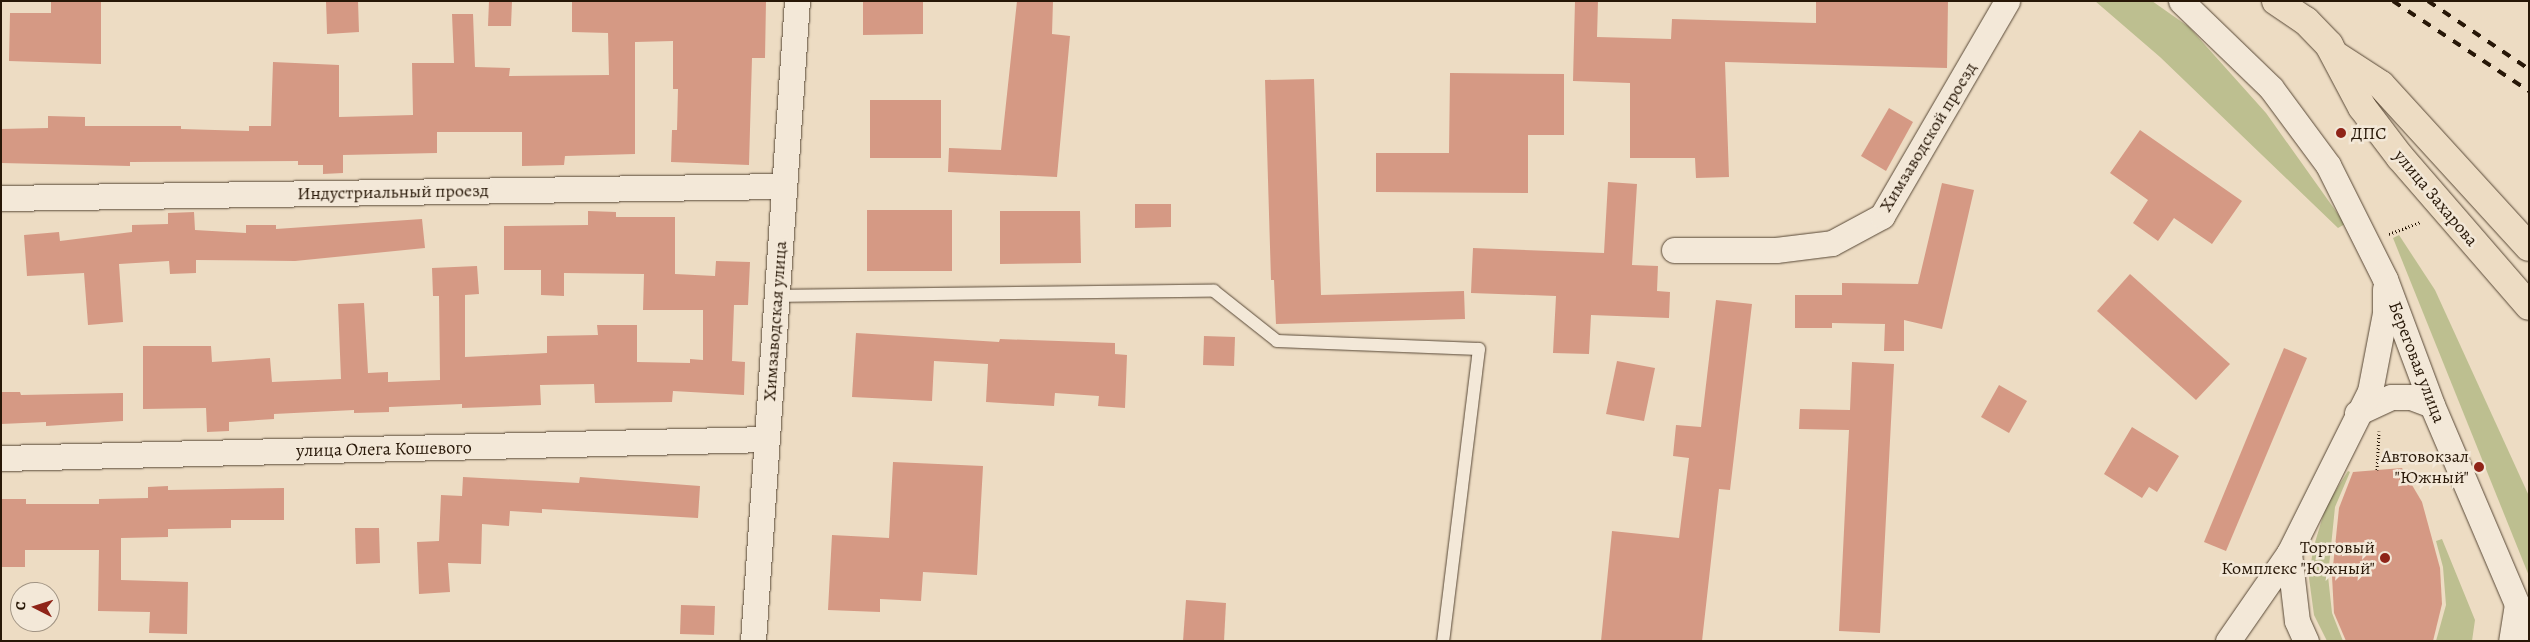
<!DOCTYPE html>
<meta charset="utf-8">
<style>
body{margin:0}
#map{position:relative;width:2530px;height:642px;overflow:hidden;background:#eddcc3;font-family:Alegreya,serif}
div>[style]{position:absolute}
[style*='--x']{left:calc(var(--x)*1px);top:calc(var(--y)*1px);width:calc(var(--w)*1px);rotate:calc(var(--a)*1deg)}
.green>*{inset:0;background:#bdbf90}
.building>*{inset:0;background:#d59984}
.path>*{height:3px;margin-top:-1.5px;transform-origin:0;background:repeating-linear-gradient(90deg,#271707 0 1px,transparent 0 3.5px)}
.roads{filter:drop-shadow(0 0 1px #584836) drop-shadow(0 0 1px #584836)}
.service>*{height:12px;margin:-6px;padding:0 6px;transform-origin:6px;border-radius:6px;background:#f3e8d8}
.minor>*{height:25px;margin:-12.5px;padding:0 12.5px;transform-origin:12.5px;border-radius:12.5px;background:#f3e8d8}
.primary>*{height:28px;margin:-14px;padding:0 14px;transform-origin:14px;border-radius:14px;background:#eddcc3}
.rail>*{height:4px;margin-top:-2px;transform-origin:0;background:repeating-linear-gradient(90deg,#271707 0 9px,transparent 0 18px)}
.dots>*{width:14px;height:14px;translate:-50% -50%;box-sizing:border-box;border:2px solid #f3e8d8;border-radius:50%}
span{translate:-50% -50%;white-space:nowrap;text-align:center;line-height:1.15;-webkit-text-stroke:5px #f3e8d8;paint-order:stroke}
.poi-label{font-size:18px;color:#271707}
.left{translate:0 -50%;text-align:left}
.right{translate:-100% -50%;text-align:right}
.street-label{font-size:18px;color:#271707}
.frame{position:absolute;inset:0;border:2px solid #271707;pointer-events:none}
.north{position:absolute;left:10px;top:582px;width:50px;height:50px;box-sizing:border-box;background:#f3e8d8;border:1px solid #a19484;border-radius:50%;rotate:275deg;font-size:14px;font-weight:700;line-height:20px;text-align:center;color:#271707}
.north::after{content:'';display:block;margin:auto;width:18px;height:22px;background:#8f2418;clip-path:polygon(50% 0,100% 100%,50% 72%,0 100%)}
</style>
<div id="map">
<div class="green">
<i style="clip-path:polygon(2095px 1px,2152px 1px,2189px 27px,2266px 113px,2345px 224px,2338px 228px,2160px 57px)"></i>
<i style="clip-path:polygon(2399px 235px,2435px 290px,2529px 496px,2529px 576px,2393px 238px)"></i>
<i style="clip-path:polygon(2348px 471px,2350px 472px,2335px 507px,2328px 576px,2332px 613px,2343px 641px,2327px 641px,2314px 615px,2309px 578px,2313px 549px,2326px 506px)"></i>
<i style="clip-path:polygon(2442px 539px,2475px 620px,2472px 641px,2436px 641px,2446px 605px,2443px 567px,2436px 541px)"></i>
</div>
<div class="building">
<i style="clip-path:polygon(51px 1px,101px 1px,101px 64px,9px 61px,10px 13px,51px 13px)"></i>
<i style="clip-path:polygon(326px 1px,358px 1px,359px 32px,327px 34px)"></i>
<i style="clip-path:polygon(489px 1px,512px 1px,511px 26px,488px 26px)"></i>
<i style="clip-path:polygon(572px 1px,766px 1px,765px 58px,752px 58px,749px 165px,671px 162px,672px 130px,677px 130px,678px 89px,673px 89px,673px 41px,635px 42px,635px 154px,565px 156px,564px 165px,522px 166px,522px 132px,437px 132px,437px 153px,343px 155px,343px 173px,323px 174px,323px 165px,298px 165px,298px 161px,130px 162px,130px 166px,1px 163px,1px 129px,48px 128px,48px 116px,85px 117px,85px 126px,181px 126px,181px 129px,249px 131px,249px 126px,271px 126px,273px 62px,339px 65px,339px 117px,413px 115px,412px 63px,454px 63px,452px 14px,473px 14px,475px 67px,510px 68px,509px 76px,609px 75px,608px 33px,572px 32px)"></i>
<i style="clip-path:polygon(863px 1px,923px 1px,923px 34px,863px 35px)"></i>
<i style="clip-path:polygon(1017px 1px,1053px 1px,1052px 34px,1070px 36px,1057px 177px,948px 172px,949px 148px,1001px 150px)"></i>
<i style="clip-path:polygon(1575px 1px,1598px 1px,1597px 37px,1671px 39px,1672px 19px,1816px 23px,1816px 1px,1948px 1px,1947px 68px,1725px 62px,1729px 177px,1696px 178px,1695px 158px,1630px 158px,1630px 83px,1573px 81px)"></i>
<i style="clip-path:polygon(1450px 73px,1564px 74px,1564px 135px,1528px 135px,1528px 193px,1376px 192px,1376px 153px,1449px 153px)"></i>
<i style="clip-path:polygon(1314px 79px,1321px 295px,1464px 291px,1465px 319px,1276px 324px,1274px 280px,1271px 280px,1265px 80px)"></i>
<i style="clip-path:polygon(870px 100px,941px 100px,941px 158px,870px 158px)"></i>
<i style="clip-path:polygon(1889px 108px,1913px 122px,1886px 171px,1861px 156px)"></i>
<i style="clip-path:polygon(2140px 130px,2242px 201px,2212px 244px,2174px 218px,2158px 241px,2133px 223px,2148px 200px,2110px 173px)"></i>
<i style="clip-path:polygon(1608px 182px,1637px 184px,1632px 265px,1658px 266px,1657px 291px,1670px 292px,1669px 318px,1591px 315px,1589px 354px,1553px 353px,1556px 296px,1471px 293px,1473px 248px,1604px 253px)"></i>
<i style="clip-path:polygon(1942px 183px,1974px 190px,1942px 329px,1904px 320px,1904px 351px,1884px 351px,1885px 324px,1832px 323px,1832px 328px,1795px 328px,1795px 295px,1842px 295px,1842px 283px,1918px 284px)"></i>
<i style="clip-path:polygon(1135px 204px,1171px 204px,1171px 227px,1135px 228px)"></i>
<i style="clip-path:polygon(867px 210px,952px 210px,952px 271px,867px 271px)"></i>
<i style="clip-path:polygon(588px 211px,616px 212px,616px 217px,675px 217px,675px 274px,715px 276px,716px 261px,750px 262px,748px 305px,734px 305px,732px 361px,745px 362px,744px 395px,673px 391px,672px 402px,595px 403px,594px 384px,540px 385px,541px 405px,462px 408px,462px 404px,389px 407px,389px 412px,354px 413px,354px 410px,274px 414px,274px 419px,229px 422px,229px 431px,207px 432px,206px 408px,143px 409px,143px 346px,211px 346px,212px 362px,270px 358px,272px 382px,341px 379px,338px 304px,364px 303px,368px 373px,388px 372px,388px 382px,440px 380px,439px 296px,433px 296px,432px 268px,477px 266px,479px 294px,465px 295px,465px 357px,547px 353px,547px 336px,598px 335px,597px 325px,637px 325px,637px 362px,690px 363px,690px 359px,703px 360px,703px 310px,643px 310px,644px 274px,564px 273px,564px 296px,541px 295px,541px 270px,504px 270px,504px 226px,588px 225px)"></i>
<i style="clip-path:polygon(1000px 211px,1080px 211px,1081px 263px,1000px 264px)"></i>
<i style="clip-path:polygon(194px 212px,195px 230px,246px 233px,246px 225px,276px 225px,276px 229px,422px 219px,425px 248px,295px 261px,196px 260px,196px 273px,170px 274px,169px 261px,119px 264px,123px 322px,88px 325px,84px 273px,27px 276px,24px 235px,59px 232px,60px 241px,132px 232px,132px 225px,168px 224px,168px 213px)"></i>
<i style="clip-path:polygon(2130px 274px,2230px 364px,2196px 400px,2097px 311px)"></i>
<i style="clip-path:polygon(1716px 300px,1752px 304px,1730px 490px,1719px 489px,1702px 641px,1601px 641px,1612px 531px,1679px 538px,1689px 458px,1673px 456px,1676px 425px,1701px 427px)"></i>
<i style="clip-path:polygon(856px 333px,999px 342px,1000px 339px,1115px 343px,1115px 354px,1127px 355px,1125px 408px,1098px 406px,1099px 396px,1055px 393px,1054px 406px,986px 402px,988px 364px,934px 361px,932px 401px,852px 397px)"></i>
<i style="clip-path:polygon(1204px 336px,1235px 337px,1234px 366px,1203px 365px)"></i>
<i style="clip-path:polygon(2284px 348px,2307px 358px,2226px 551px,2204px 542px)"></i>
<i style="clip-path:polygon(1617px 361px,1655px 368px,1644px 421px,1606px 414px)"></i>
<i style="clip-path:polygon(1852px 362px,1894px 364px,1880px 633px,1839px 631px,1849px 430px,1799px 429px,1800px 409px,1850px 410px)"></i>
<i style="clip-path:polygon(1999px 385px,2027px 401px,2009px 433px,1981px 417px)"></i>
<i style="clip-path:polygon(1px 392px,20px 392px,21px 395px,123px 393px,123px 421px,46px 426px,46px 422px,1px 424px)"></i>
<i style="clip-path:polygon(2132px 427px,2179px 456px,2157px 492px,2149px 487px,2142px 498px,2104px 474px)"></i>
<i style="clip-path:polygon(893px 462px,983px 466px,977px 575px,923px 572px,921px 601px,880px 599px,880px 612px,828px 610px,832px 535px,889px 538px)"></i>
<i style="clip-path:polygon(2402px 468px,2422px 502px,2440px 568px,2442px 604px,2433px 641px,2346px 641px,2334px 613px,2332px 576px,2339px 508px,2353px 472px)"></i>
<i style="clip-path:polygon(463px 477px,579px 483px,580px 477px,700px 486px,698px 518px,542px 509px,542px 513px,510px 511px,509px 526px,482px 524px,481px 564px,448px 563px,450px 592px,419px 594px,417px 542px,439px 541px,441px 495px,462px 496px)"></i>
<i style="clip-path:polygon(168px 486px,168px 490px,284px 488px,284px 520px,231px 520px,231px 528px,168px 529px,168px 537px,121px 538px,121px 580px,188px 582px,187px 634px,149px 633px,150px 612px,98px 611px,99px 550px,25px 550px,25px 567px,1px 567px,1px 499px,26px 499px,26px 504px,99px 504px,99px 499px,148px 498px,148px 487px)"></i>
<i style="clip-path:polygon(355px 528px,379px 528px,380px 563px,356px 564px)"></i>
<i style="clip-path:polygon(1186px 600px,1226px 603px,1224px 641px,1183px 641px)"></i>
<i style="clip-path:polygon(681px 605px,715px 606px,714px 635px,680px 634px)"></i>
</div>
<div class="path">
<i style="--x:2389;--y:234;--w:34;--a:-21"></i>
<i style="--x:2377;--y:470;--w:39;--a:-87"></i>
</div>
<div class="roads">
<div class="service">
<i style="--x:776;--y:296;--w:438;--a:-0.7"></i>
<i style="--x:1214;--y:291;--w:80;--a:38.4"></i>
<i style="--x:1277;--y:341;--w:202;--a:2.3"></i>
<i style="--x:1479;--y:349;--w:294;--a:97"></i>
<i style="--x:2520;--y:613;--w:26;--a:69"></i>
</div>
<div class="minor">
<i style="--x:2181;--y:1;--w:125;--a:44"></i>
<i style="--x:2271;--y:88;--w:96;--a:53.5"></i>
<i style="--x:2328;--y:165;--w:127;--a:63.4"></i>
<i style="--x:2385;--y:279;--w:134;--a:69.5"></i>
<i style="--x:2432;--y:405;--w:216;--a:66.9"></i>
<i style="--x:2517;--y:604;--w:37;--a:99"></i>
<i style="--x:1;--y:198;--w:783;--a:-0.88"></i>
<i style="--x:1674;--y:250;--w:102;--a:0"></i>
<i style="--x:1776;--y:250;--w:56;--a:-7.1"></i>
<i style="--x:1832;--y:243;--w:57;--a:-28.4"></i>
<i style="--x:1882;--y:216;--w:249;--a:-59.8"></i>
<i style="--x:2357;--y:413;--w:38;--a:-25"></i>
<i style="--x:2391;--y:397;--w:20;--a:0"></i>
<i style="--x:2411;--y:397;--w:22;--a:21"></i>
<i style="--x:1;--y:458;--w:766;--a:-1.42"></i>
<i style="--x:2289;--y:553;--w:68;--a:83.3"></i>
<i style="--x:2297;--y:621;--w:22;--a:66"></i>
<i style="--x:753;--y:641;--w:642;--a:-86.07"></i>
<i style="--x:2228;--y:641;--w:107;--a:-55.3"></i>
<i style="--x:2289;--y:553;--w:181;--a:-63.4"></i>
<i style="--x:2370;--y:391;--w:79;--a:-79.1"></i>
<i style="--x:2385;--y:313;--w:24;--a:-90"></i>
</div>
<div class="primary">
<i style="--x:2276;--y:1;--w:36;--a:34"></i>
<i style="--x:2306;--y:21;--w:33;--a:46"></i>
<i style="--x:2329;--y:45;--w:70;--a:62"></i>
<i style="--x:2362;--y:107;--w:63;--a:52.8"></i>
<i style="--x:2400;--y:157;--w:197;--a:49.1"></i>
<i style="--x:2338;--y:57;--w:51;--a:33.1"></i>
<i style="--x:2381;--y:85;--w:219;--a:47.6"></i>
</div>
</div>
<div class="rail">
<i style="--x:2393;--y:1;--w:163;--a:33.5"></i>
<i style="--x:2428;--y:1;--w:122;--a:34"></i>
</div>
<div class="dots">
<i style="left:2341px;top:133px;background:#8f2418"></i>
<i style="left:2479px;top:467px;background:#8f2418"></i>
<i style="left:2385px;top:558px;background:#8f2418"></i>
</div>
<div class="poi-label">
<span class="left" style="left:2351px;top:133px">ДПС</span>
<span class="right" style="left:2469px;top:467px">Автовокзал<br>"Южный"</span>
<span class="right" style="left:2375px;top:558px">Торговый<br>Комплекс "Южный"</span>
</div>
<div class="street-label">
<span style="left:1928px;top:137px;rotate:-59deg">Химзаводской проезд</span>
<span style="left:393px;top:192px;rotate:-1deg">Индустриальный проезд</span>
<span style="left:2436px;top:198px;rotate:50deg">улица Захарова</span>
<span style="left:775px;top:321px;rotate:-86deg">Химзаводская улица</span>
<span style="left:2417px;top:362px;rotate:69deg">Береговая улица</span>
<span style="left:384px;top:449px;rotate:-1deg">улица Олега Кошевого</span>
</div>
<div class="frame"></div>
<div class="north">С</div>
</div>
